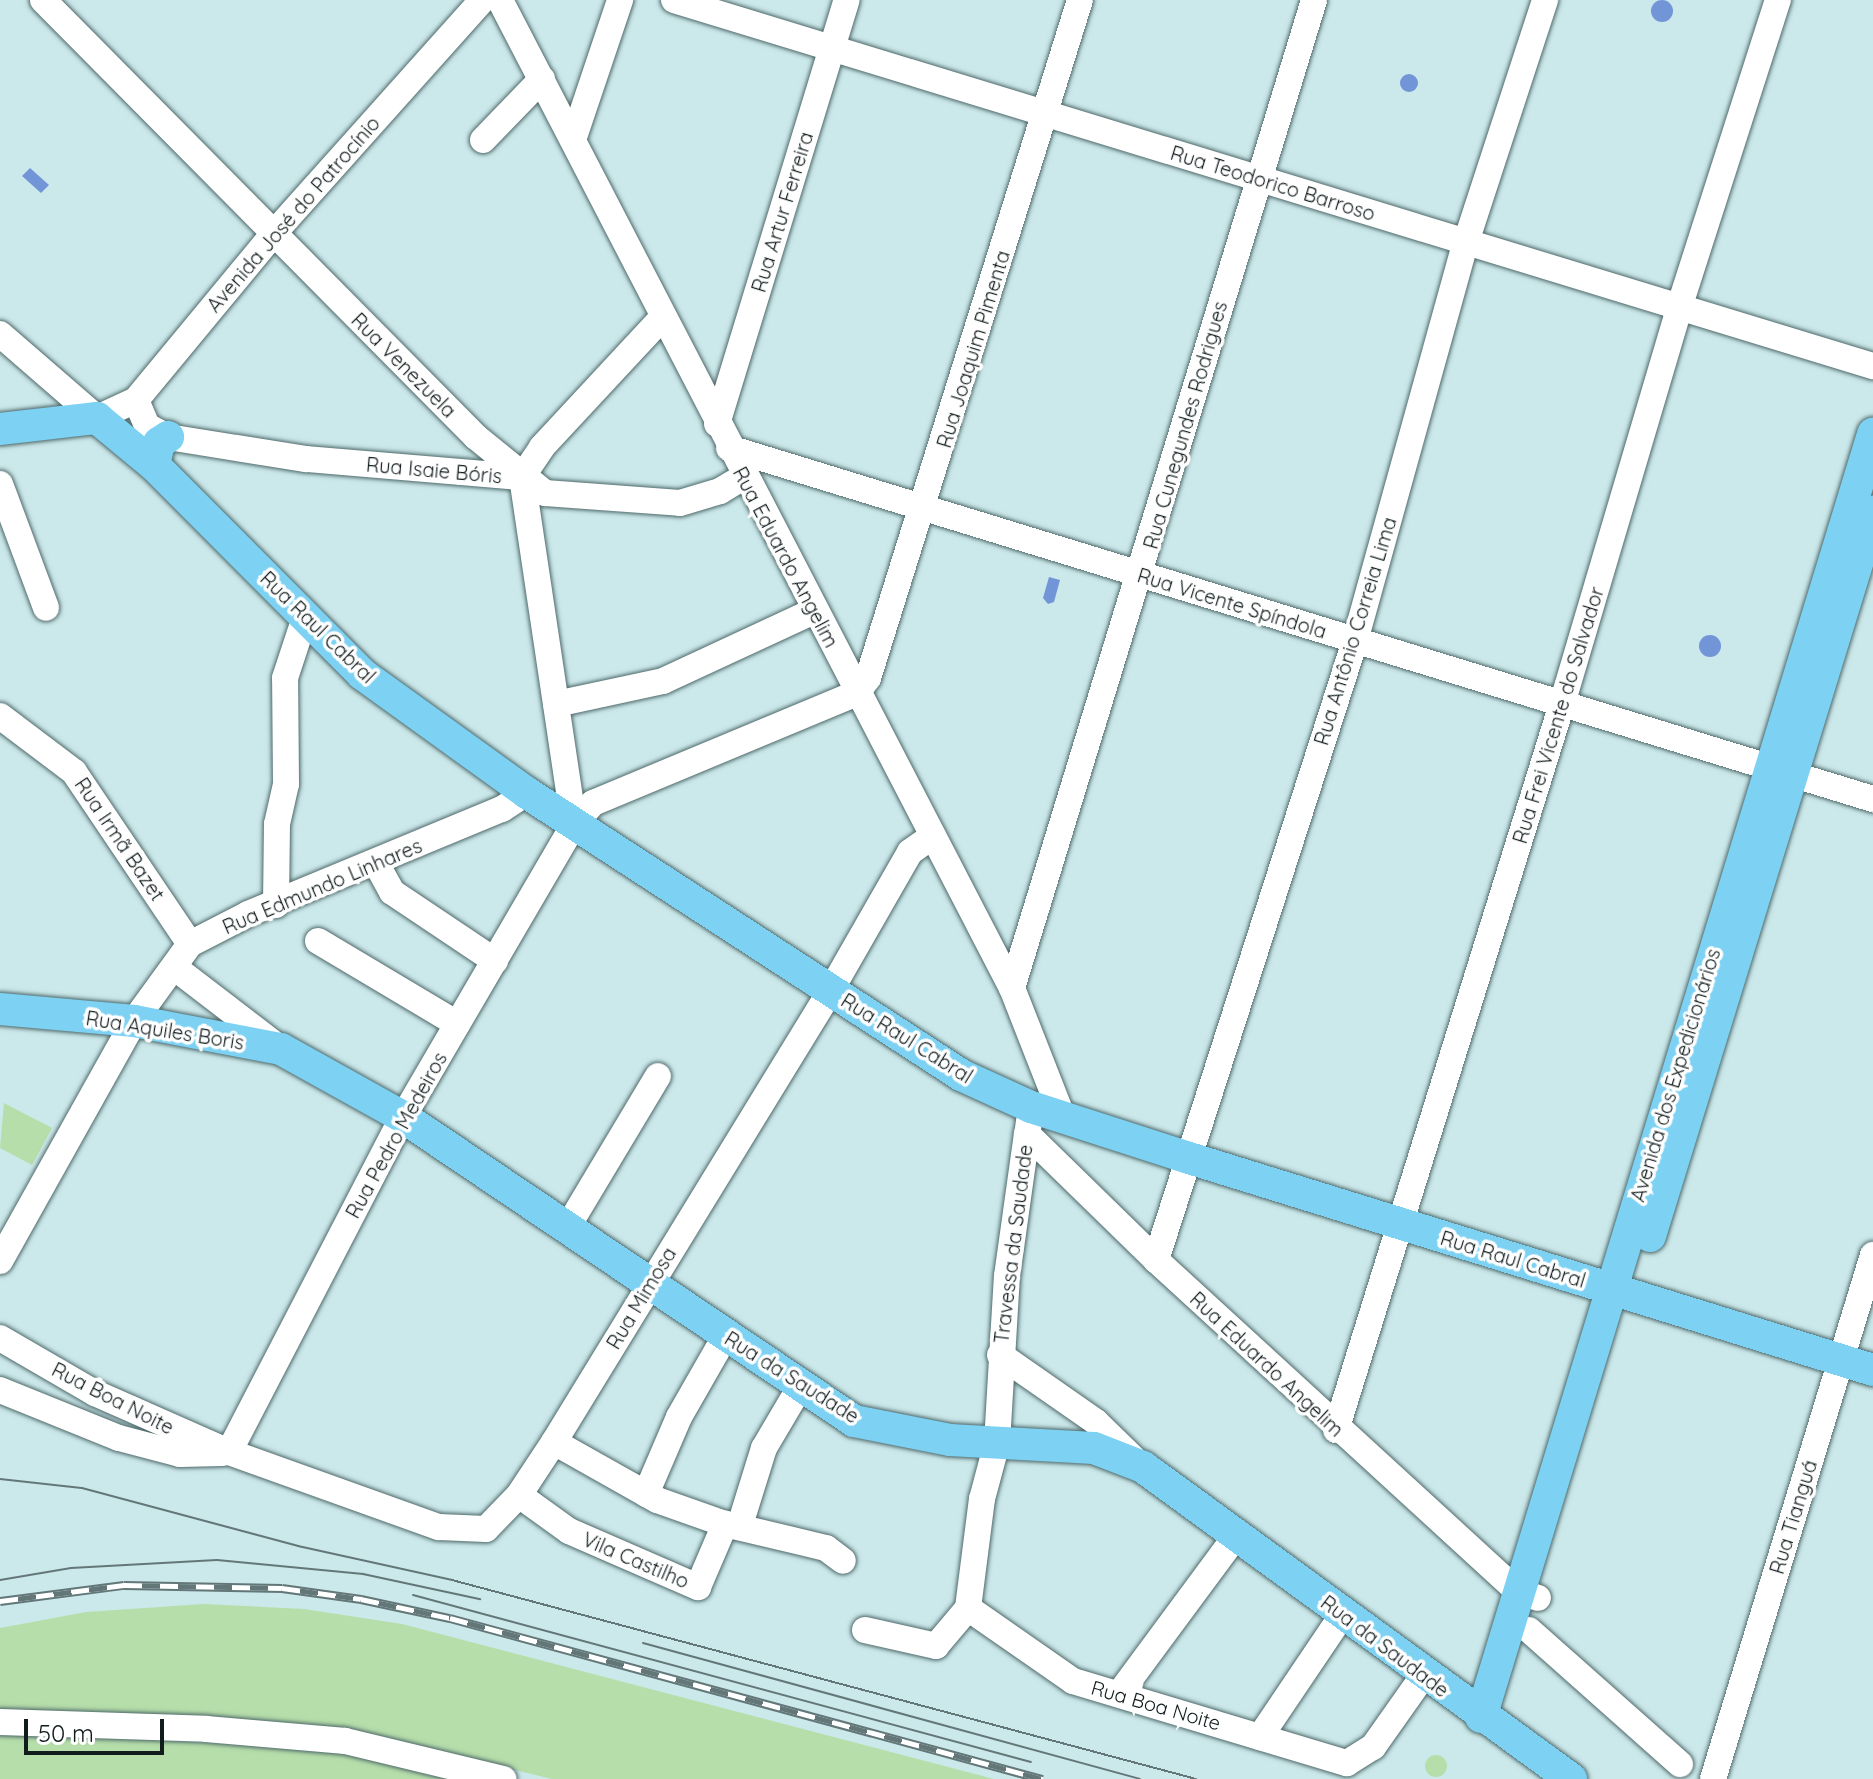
<!DOCTYPE html>
<meta charset="utf-8">
<style>
body{margin:0}
#map{position:relative;width:1873px;height:1779px;overflow:hidden;background:#cbe8ea;font-family:Quicksand,sans-serif}
div>[style]{position:absolute}
[style*='--x']{left:calc(var(--x)*1px);top:calc(var(--y)*1px);width:calc(var(--w)*1px);rotate:calc(var(--a)*1deg)}
.green>*{inset:0;background:#b6deaa}
.round{border-radius:50%}
.water>*{inset:0;background:#7295d7}
.roads{filter:drop-shadow(0 0 2px #4f696a) drop-shadow(0 0 2px #4f696a)}
.minor>*{height:26px;margin:-13px;padding:0 13px;transform-origin:13px;border-radius:13px;background:#fff}
.major>*{height:32px;margin:-16px;padding:0 16px;transform-origin:16px;border-radius:16px;background:#7dd1f3}
.tram>*{height:2px;margin:-1px;padding:0 1px;transform-origin:1px;border-radius:1px;background:#647778}
.rail>*{height:9px;margin-top:-4.5px;transform-origin:0;background:repeating-linear-gradient(90deg,#fff 0 18px,#647778 0 36px);box-sizing:border-box;border-block:2px solid #647778}
span{translate:-50% -50%;white-space:nowrap;text-align:center;line-height:1.15;-webkit-text-stroke:7px #fff;paint-order:stroke}
.street-label{font-size:20px;color:#121c1d}
.scale{position:absolute;left:24px;top:1719px;width:140px;height:36px;box-sizing:border-box;border:4px solid #121c1d;border-top:0;padding-left:10px;font-size:24px;line-height:28px;white-space:nowrap;color:#121c1d;-webkit-text-stroke:6px #fff;paint-order:stroke}
</style>
<div id="map">
<div class="green">
<i style="clip-path:polygon(4px 1103px,52px 1128px,32px 1165px,0 1148px)"></i>
<i style="clip-path:polygon(204px 1604px,304px 1609px,402px 1624px,994px 1779px,552px 1779px,361px 1732px,307px 1724px,0 1709px,0 1628px,86px 1612px)"></i>
<i style="clip-path:polygon(0 1731px,352px 1751px,467px 1779px,0 1779px)"></i>
<i class="round" style="left:1425px;top:1755px;width:22px;height:22px"></i>
</div>
<div class="water">
<i class="round" style="left:1651px;top:0;width:22px;height:22px"></i>
<i class="round" style="left:1400px;top:74px;width:18px;height:18px"></i>
<i style="clip-path:polygon(30px 168px,49px 185px,41px 193px,22px 176px)"></i>
<i style="clip-path:polygon(1049px 577px,1060px 580px,1054px 602px,1048px 604px,1043px 598px)"></i>
<i class="round" style="left:1699px;top:635px;width:22px;height:22px"></i>
</div>
<div class="roads">
<div class="minor">
<i style="--x:43;--y:0;--w:615;--a:45.26"></i>
<i style="--x:476;--y:437;--w:89;--a:39.1"></i>
<i style="--x:545;--y:493;--w:135;--a:4.2"></i>
<i style="--x:680;--y:503;--w:42;--a:-16.7"></i>
<i style="--x:720;--y:491;--w:27;--a:-31"></i>
<i style="--x:500;--y:0;--w:1113;--a:62.61"></i>
<i style="--x:1012;--y:988;--w:140;--a:68.6"></i>
<i style="--x:674;--y:0;--w:1254;--a:16.98"></i>
<i style="--x:574;--y:137;--w:145;--a:-71.4"></i>
<i style="--x:483;--y:140;--w:85;--a:-46"></i>
<i style="--x:0;--y:334;--w:128;--a:40.9"></i>
<i style="--x:97;--y:418;--w:43;--a:-24.8"></i>
<i style="--x:136;--y:400;--w:217;--a:-50.4"></i>
<i style="--x:274;--y:233;--w:312;--a:-48.2"></i>
<i style="--x:136;--y:400;--w:28;--a:67"></i>
<i style="--x:147;--y:426;--w:24;--a:28"></i>
<i style="--x:168;--y:437;--w:140;--a:9.1"></i>
<i style="--x:306;--y:459;--w:217;--a:4.8"></i>
<i style="--x:717;--y:424;--w:443;--a:-73"></i>
<i style="--x:729;--y:448;--w:1197;--a:17.06"></i>
<i style="--x:522;--y:477;--w:351;--a:81.5"></i>
<i style="--x:522;--y:477;--w:36;--a:-56"></i>
<i style="--x:542;--y:447;--w:178;--a:-47.1"></i>
<i style="--x:0;--y:484;--w:132;--a:69.6"></i>
<i style="--x:556;--y:704;--w:109;--a:-12.1"></i>
<i style="--x:663;--y:681;--w:166;--a:-24.9"></i>
<i style="--x:0;--y:716;--w:93;--a:37.1"></i>
<i style="--x:74;--y:772;--w:207;--a:56"></i>
<i style="--x:376;--y:863;--w:33;--a:61"></i>
<i style="--x:392;--y:892;--w:124;--a:33.8"></i>
<i style="--x:276;--y:905;--w:81;--a:-89.3"></i>
<i style="--x:277;--y:824;--w:41;--a:-77.3"></i>
<i style="--x:286;--y:784;--w:106;--a:-90.5"></i>
<i style="--x:285;--y:678;--w:64;--a:-71.8"></i>
<i style="--x:318;--y:941;--w:162;--a:30.8"></i>
<i style="--x:174;--y:967;--w:135;--a:37.5"></i>
<i style="--x:1012;--y:988;--w:1033;--a:-73"></i>
<i style="--x:1031;--y:1107;--w:27;--a:98"></i>
<i style="--x:1027;--y:1134;--w:180;--a:44.3"></i>
<i style="--x:1156;--y:1260;--w:490;--a:42.5"></i>
<i style="--x:1517;--y:1591;--w:22;--a:18"></i>
<i style="--x:567;--y:1228;--w:177;--a:-59.1"></i>
<i style="--x:1156;--y:1260;--w:650;--a:-72.18"></i>
<i style="--x:1355;--y:641;--w:414;--a:-74.5"></i>
<i style="--x:1466;--y:242;--w:255;--a:-71.9"></i>
<i style="--x:0;--y:1261;--w:275;--a:-60.8"></i>
<i style="--x:134;--y:1021;--w:95;--a:-54"></i>
<i style="--x:190;--y:944;--w:65;--a:-27.3"></i>
<i style="--x:248;--y:914;--w:275;--a:-22.5"></i>
<i style="--x:502;--y:809;--w:30;--a:-33"></i>
<i style="--x:0;--y:1338;--w:110;--a:30.1"></i>
<i style="--x:95;--y:1393;--w:146;--a:23.8"></i>
<i style="--x:229;--y:1452;--w:223;--a:19.7"></i>
<i style="--x:439;--y:1527;--w:47;--a:2.4"></i>
<i style="--x:486;--y:1529;--w:47;--a:-45.9"></i>
<i style="--x:519;--y:1495;--w:64;--a:-56.6"></i>
<i style="--x:554;--y:1442;--w:530;--a:-58.5"></i>
<i style="--x:831;--y:990;--w:159;--a:-60.2"></i>
<i style="--x:910;--y:852;--w:28;--a:-35"></i>
<i style="--x:1000;--y:1355;--w:117;--a:34.9"></i>
<i style="--x:1096;--y:1422;--w:56;--a:44.3"></i>
<i style="--x:0;--y:1390;--w:128;--a:22"></i>
<i style="--x:119;--y:1438;--w:63;--a:14.7"></i>
<i style="--x:180;--y:1454;--w:42;--a:-1.4"></i>
<i style="--x:1336;--y:1430;--w:760;--a:-72.71"></i>
<i style="--x:1562;--y:704;--w:413;--a:-73.5"></i>
<i style="--x:1679;--y:308;--w:324;--a:-72.2"></i>
<i style="--x:554;--y:1442;--w:118;--a:29.4"></i>
<i style="--x:657;--y:1500;--w:72;--a:19.4"></i>
<i style="--x:725;--y:1524;--w:104;--a:13.4"></i>
<i style="--x:826;--y:1548;--w:21;--a:37"></i>
<i style="--x:229;--y:1452;--w:377;--a:-62.6"></i>
<i style="--x:403;--y:1117;--w:339;--a:-59.7"></i>
<i style="--x:574;--y:824;--w:28;--a:-48"></i>
<i style="--x:593;--y:803;--w:286;--a:-22.6"></i>
<i style="--x:857;--y:693;--w:19;--a:-54"></i>
<i style="--x:868;--y:678;--w:710;--a:-72.64"></i>
<i style="--x:646;--y:1494;--w:84;--a:-66.8"></i>
<i style="--x:679;--y:1417;--w:95;--a:-60.2"></i>
<i style="--x:519;--y:1495;--w:62;--a:35.8"></i>
<i style="--x:569;--y:1531;--w:141;--a:23.5"></i>
<i style="--x:698;--y:1587;--w:69;--a:-66.8"></i>
<i style="--x:740;--y:1525;--w:81;--a:-72.7"></i>
<i style="--x:764;--y:1448;--w:71;--a:-59.5"></i>
<i style="--x:968;--y:1608;--w:128;--a:34.8"></i>
<i style="--x:1073;--y:1681;--w:286;--a:16.7"></i>
<i style="--x:1347;--y:1763;--w:31;--a:-32"></i>
<i style="--x:1373;--y:1747;--w:87;--a:-54.8"></i>
<i style="--x:968;--y:1608;--w:110;--a:-82.7"></i>
<i style="--x:982;--y:1499;--w:58;--a:-75"></i>
<i style="--x:997;--y:1443;--w:167;--a:-86.6"></i>
<i style="--x:1007;--y:1276;--w:143;--a:-82"></i>
<i style="--x:865;--y:1630;--w:73;--a:12.7"></i>
<i style="--x:936;--y:1646;--w:50;--a:-49.9"></i>
<i style="--x:1529;--y:1630;--w:202;--a:41.6"></i>
<i style="--x:1119;--y:1694;--w:200;--a:-53.5"></i>
<i style="--x:0;--y:1722;--w:206;--a:1.9"></i>
<i style="--x:206;--y:1729;--w:140;--a:4.9"></i>
<i style="--x:345;--y:1741;--w:163;--a:13.5"></i>
<i style="--x:1260;--y:1737;--w:148;--a:-56"></i>
<i style="--x:1713;--y:1779;--w:548;--a:-73.02"></i>
</div>
<div class="major">
<i style="--x:0;--y:429;--w:98;--a:-6.5"></i>
<i style="--x:97;--y:418;--w:74;--a:39.5"></i>
<i style="--x:154;--y:465;--w:295;--a:45.1"></i>
<i style="--x:362;--y:674;--w:203;--a:35.8"></i>
<i style="--x:527;--y:793;--w:518;--a:33.01"></i>
<i style="--x:961;--y:1075;--w:77;--a:24.6"></i>
<i style="--x:1031;--y:1107;--w:166;--a:17.9"></i>
<i style="--x:1189;--y:1158;--w:716;--a:17.22"></i>
<i style="--x:154;--y:465;--w:23;--a:-77"></i>
<i style="--x:159;--y:443;--w:11;--a:-34"></i>
<i style="--x:0;--y:1009;--w:135;--a:5.1"></i>
<i style="--x:134;--y:1021;--w:150;--a:10.8"></i>
<i style="--x:281;--y:1049;--w:140;--a:29.1"></i>
<i style="--x:403;--y:1117;--w:544;--a:33.98"></i>
<i style="--x:854;--y:1421;--w:98;--a:11.2"></i>
<i style="--x:950;--y:1440;--w:144;--a:3.2"></i>
<i style="--x:1094;--y:1448;--w:53;--a:21.2"></i>
<i style="--x:1143;--y:1467;--w:530;--a:36.09"></i>
<i style="--x:1650;--y:1236;--w:758;--a:-72.88"></i>
<i style="--x:1481;--y:1717;--w:1342;--a:-73.01"></i>
</div>
</div>
<div class="tram">
<i style="--x:0;--y:1479;--w:82;--a:6.3"></i>
<i style="--x:82;--y:1488;--w:224;--a:15"></i>
<i style="--x:298;--y:1546;--w:158;--a:12.4"></i>
<i style="--x:452;--y:1580;--w:770;--a:14.97"></i>
<i style="--x:0;--y:1580;--w:72;--a:-9.6"></i>
<i style="--x:71;--y:1568;--w:146;--a:-3.1"></i>
<i style="--x:217;--y:1560;--w:147;--a:5.5"></i>
<i style="--x:363;--y:1574;--w:120;--a:12.1"></i>
<i style="--x:413;--y:1595;--w:640;--a:15.12"></i>
<i style="--x:643;--y:1643;--w:515;--a:15.3"></i>
</div>
<div class="rail">
<i style="--x:0;--y:1601;--w:125;--a:-7.4"></i>
<i style="--x:124;--y:1585;--w:158;--a:1.1"></i>
<i style="--x:282;--y:1588;--w:80;--a:7.9"></i>
<i style="--x:361;--y:1599;--w:91;--a:12.1"></i>
<i style="--x:450;--y:1618;--w:614;--a:15.21"></i>
</div>
<div class="street-label">
<span style="left:1273px;top:183px;rotate:17deg">Rua Teodorico Barroso</span>
<span style="left:782px;top:212px;rotate:-73deg">Rua Artur Ferreira</span>
<span style="left:293px;top:214px;rotate:-49deg">Avenida José do Patrocínio</span>
<span style="left:973px;top:349px;rotate:-73deg">Rua Joaquim Pimenta</span>
<span style="left:404px;top:365px;rotate:45deg">Rua Venezuela</span>
<span style="left:1185px;top:425px;rotate:-74deg">Rua Cunegundes Rodrigues</span>
<span style="left:434px;top:470px;rotate:5deg">Rua Isaie Bóris</span>
<span style="left:786px;top:557px;rotate:62deg">Rua Eduardo Angelim</span>
<span style="left:1232px;top:603px;rotate:17deg">Rua Vicente Spíndola</span>
<span style="left:318px;top:627px;rotate:44deg">Rua Raul Cabral</span>
<span style="left:1355px;top:631px;rotate:-73deg">Rua Antônio Correia Lima</span>
<span style="left:1558px;top:715px;rotate:-73deg">Rua Frei Vicente do Salvador</span>
<span style="left:120px;top:839px;rotate:56deg">Rua Irmã Bazet</span>
<span style="left:322px;top:886px;rotate:-23deg">Rua Edmundo Linhares</span>
<span style="left:165px;top:1030px;rotate:9deg">Rua Aquiles Boris</span>
<span style="left:907px;top:1038px;rotate:32deg">Rua Raul Cabral</span>
<span style="left:1675px;top:1075px;rotate:-73deg">Avenida dos Expedicionários</span>
<span style="left:396px;top:1135px;rotate:-61deg">Rua Pedro Medeiros</span>
<span style="left:1013px;top:1244px;rotate:-83deg">Travessa da Saudade</span>
<span style="left:1513px;top:1259px;rotate:17deg">Rua Raul Cabral</span>
<span style="left:641px;top:1298px;rotate:-59deg">Rua Mimosa</span>
<span style="left:1267px;top:1364px;rotate:43deg">Rua Eduardo Angelim</span>
<span style="left:792px;top:1377px;rotate:32deg">Rua da Saudade</span>
<span style="left:113px;top:1398px;rotate:27deg">Rua Boa Noite</span>
<span style="left:1793px;top:1517px;rotate:-73deg">Rua Tianguá</span>
<span style="left:636px;top:1560px;rotate:23deg">Vila Castilho</span>
<span style="left:1385px;top:1646px;rotate:37deg">Rua da Saudade</span>
<span style="left:1156px;top:1705px;rotate:16deg">Rua Boa Noite</span>
</div>
<div class="scale">50 m</div>
</div>
